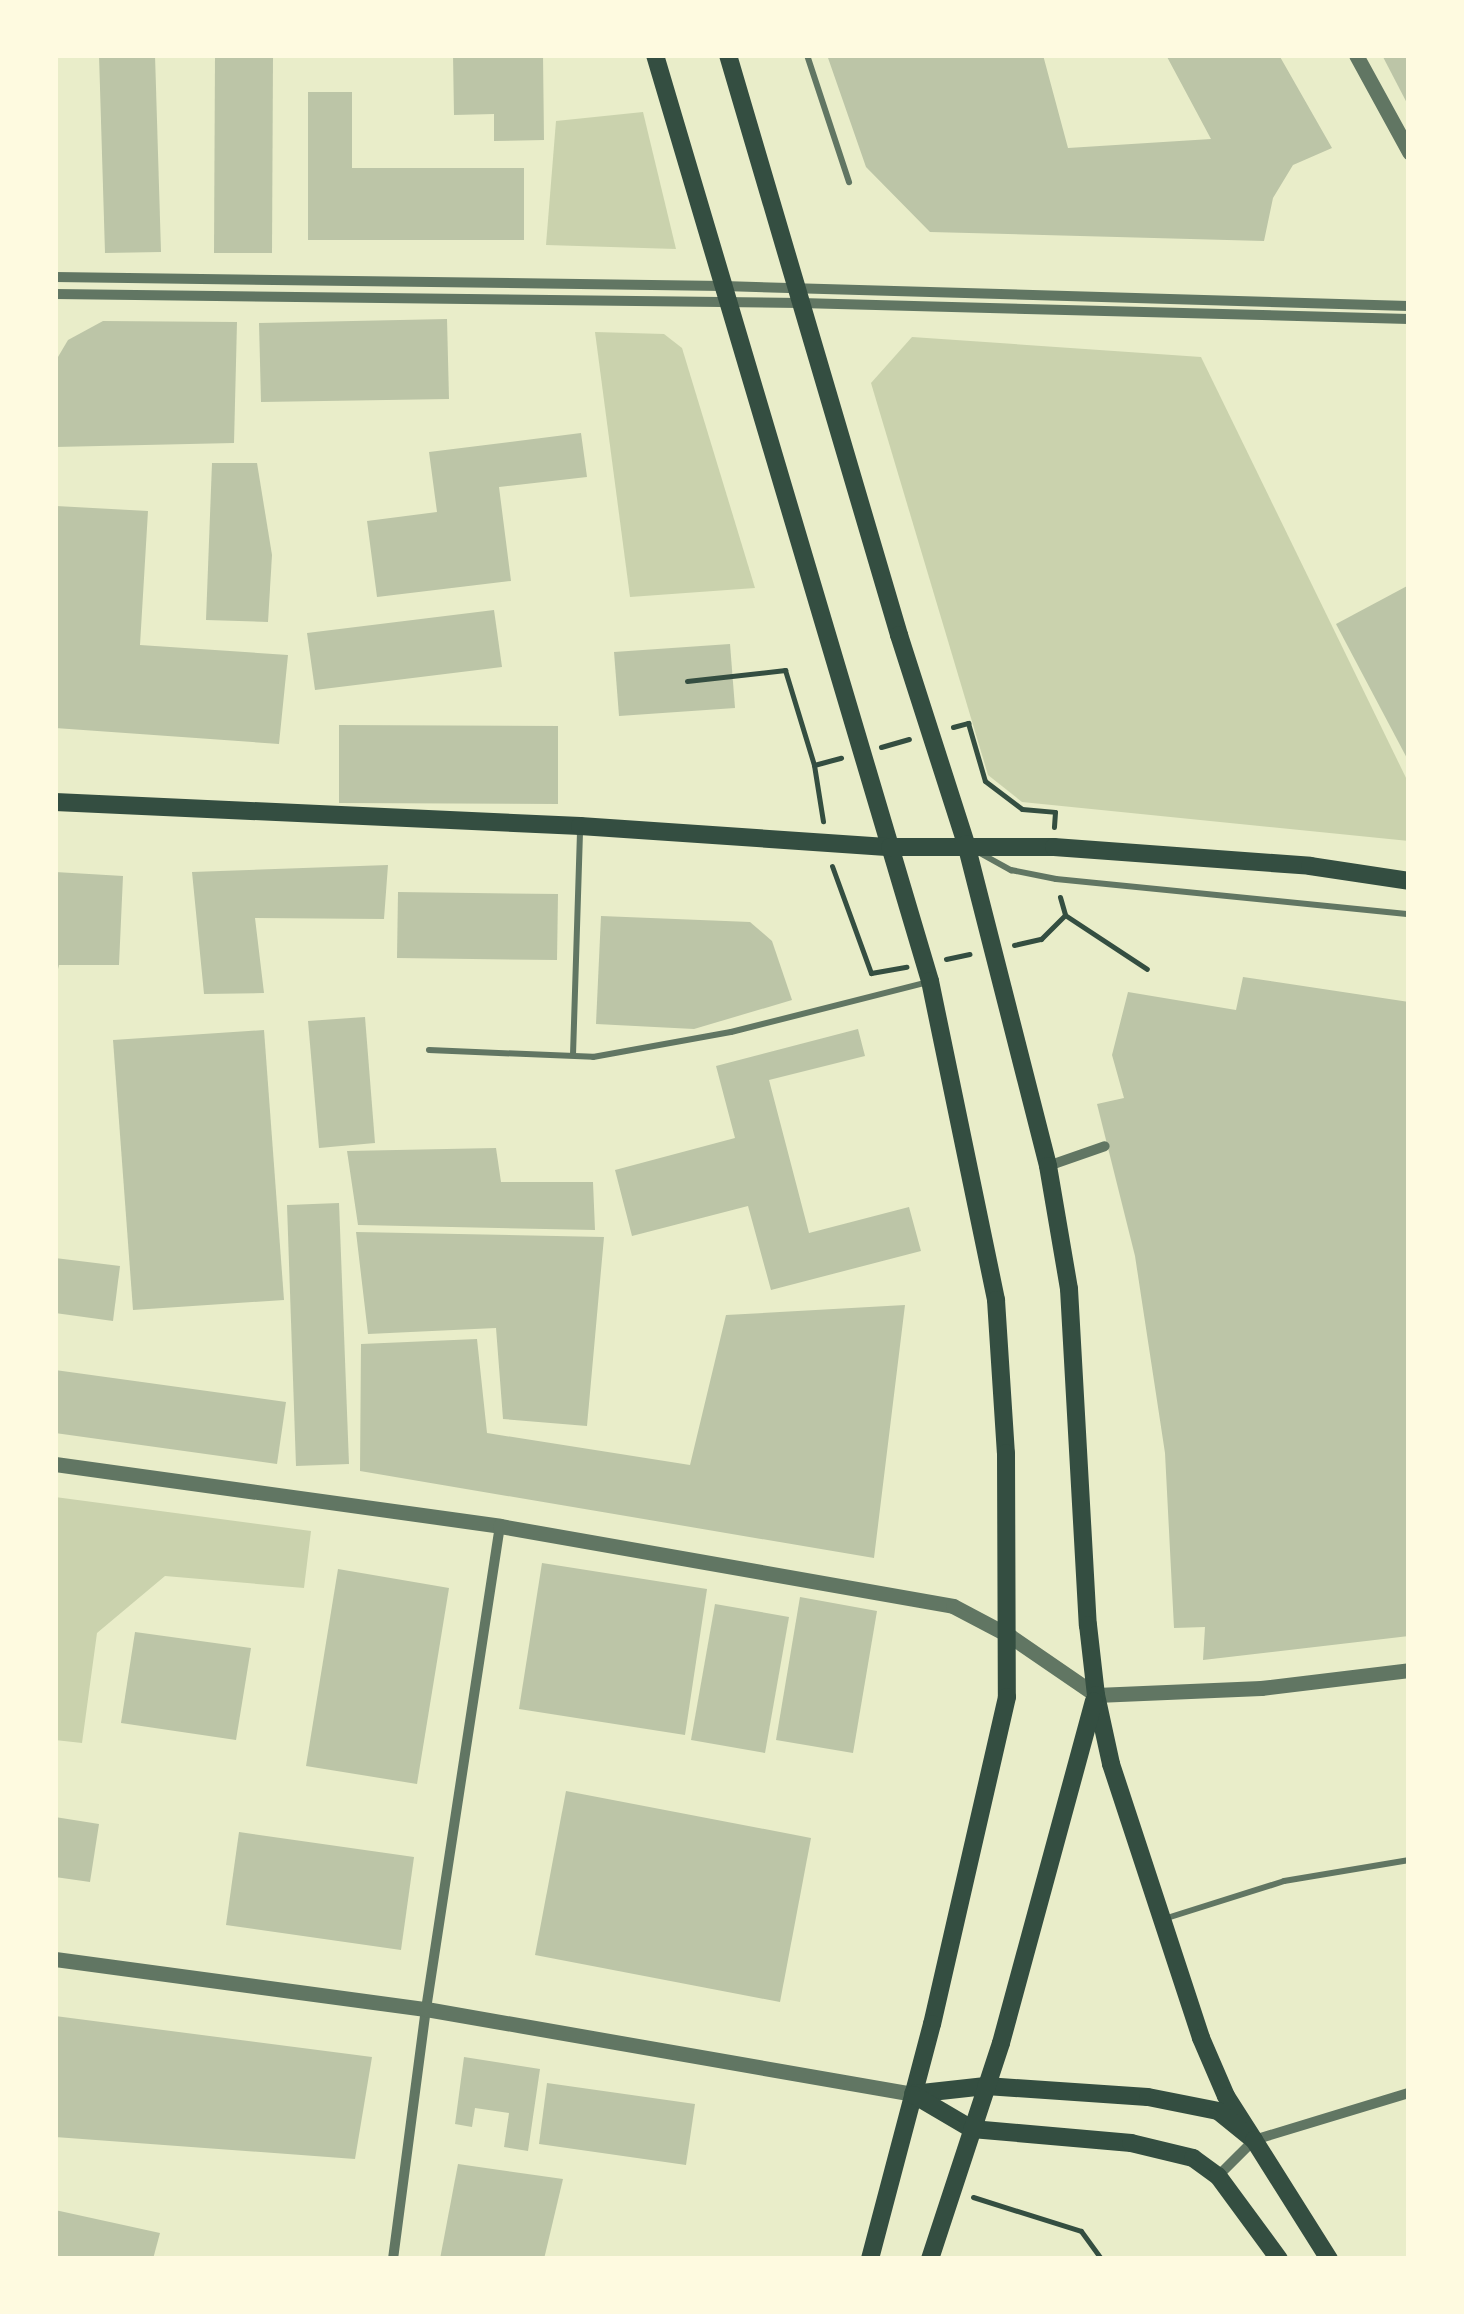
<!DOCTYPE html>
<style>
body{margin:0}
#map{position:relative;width:1464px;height:2314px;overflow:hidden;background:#e9edc9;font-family:Lora,serif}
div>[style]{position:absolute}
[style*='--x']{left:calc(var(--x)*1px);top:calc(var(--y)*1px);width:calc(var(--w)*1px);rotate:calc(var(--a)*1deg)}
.green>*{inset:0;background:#cad2ad}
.building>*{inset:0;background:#bcc5a7}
.path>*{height:5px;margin:-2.5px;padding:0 2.5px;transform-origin:2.5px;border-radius:2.5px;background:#344e41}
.service>*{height:6px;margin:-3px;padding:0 3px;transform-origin:3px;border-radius:3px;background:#617663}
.minor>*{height:10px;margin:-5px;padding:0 5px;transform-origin:5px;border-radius:5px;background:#617663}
.tertiary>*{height:15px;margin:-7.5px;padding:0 7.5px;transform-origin:7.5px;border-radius:7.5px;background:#617663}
.secondary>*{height:18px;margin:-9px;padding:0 9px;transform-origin:9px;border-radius:9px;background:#344e41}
span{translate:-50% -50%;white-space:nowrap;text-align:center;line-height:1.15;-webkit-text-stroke:8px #fefae0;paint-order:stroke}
.frame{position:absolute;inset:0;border:58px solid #fefae0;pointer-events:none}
</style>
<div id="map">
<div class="green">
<i style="clip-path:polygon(643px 112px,676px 249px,546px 245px,556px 121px)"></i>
<i style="clip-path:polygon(595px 332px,664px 334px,682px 348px,755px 588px,630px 597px)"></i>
<i style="clip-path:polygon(912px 337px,1201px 357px,1409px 784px,1409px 841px,1022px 802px,988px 775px,871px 383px)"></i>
<i style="clip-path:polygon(55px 1497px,311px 1531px,304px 1588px,165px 1576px,97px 1633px,82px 1743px,55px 1740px)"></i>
</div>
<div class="building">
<i style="clip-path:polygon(99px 55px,155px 55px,161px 252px,105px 253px)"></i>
<i style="clip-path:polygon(215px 55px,273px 55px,272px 253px,214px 253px)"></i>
<i style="clip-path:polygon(453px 55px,543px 55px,544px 140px,494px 141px,494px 114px,454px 115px)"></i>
<i style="clip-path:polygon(827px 55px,1043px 55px,1068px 148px,1211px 139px,1166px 55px,1279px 55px,1332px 148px,1293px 165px,1273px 198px,1264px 241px,930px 232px,866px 167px)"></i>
<i style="clip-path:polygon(1382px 55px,1409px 55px,1409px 107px)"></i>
<i style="clip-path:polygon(308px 92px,352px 92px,352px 168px,524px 168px,524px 240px,308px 240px)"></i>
<i style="clip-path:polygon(447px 319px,449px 399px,261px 402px,259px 323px)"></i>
<i style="clip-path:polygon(103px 321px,237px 322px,234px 443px,55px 447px,55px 362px,68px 340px)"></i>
<i style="clip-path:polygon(581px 433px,587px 477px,499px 487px,511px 581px,377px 597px,367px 521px,437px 512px,429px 452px)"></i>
<i style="clip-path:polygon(212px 463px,257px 463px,272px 555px,268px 622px,206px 620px)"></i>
<i style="clip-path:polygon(56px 506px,148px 511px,140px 645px,288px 655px,279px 744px,55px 728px)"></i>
<i style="clip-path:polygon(1409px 585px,1409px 762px,1336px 624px)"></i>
<i style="clip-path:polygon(494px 610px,502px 667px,315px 690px,307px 633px)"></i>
<i style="clip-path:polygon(730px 644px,735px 708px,619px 716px,614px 652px)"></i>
<i style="clip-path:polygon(339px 725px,558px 726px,558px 804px,339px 803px)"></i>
<i style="clip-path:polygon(388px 865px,384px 919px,255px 918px,264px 993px,204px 994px,192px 872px)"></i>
<i style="clip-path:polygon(55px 872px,123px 876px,119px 965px,59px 965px,55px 982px)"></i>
<i style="clip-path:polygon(398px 892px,558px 894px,557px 960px,397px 958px)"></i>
<i style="clip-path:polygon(601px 916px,750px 922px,772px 941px,792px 1000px,694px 1029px,596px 1024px)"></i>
<i style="clip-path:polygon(1243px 977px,1409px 1002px,1409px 1636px,1203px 1660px,1205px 1627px,1174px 1628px,1165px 1453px,1135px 1256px,1097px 1104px,1124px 1098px,1112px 1055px,1128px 992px,1236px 1010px)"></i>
<i style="clip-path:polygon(365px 1017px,375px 1143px,319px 1148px,308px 1021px)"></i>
<i style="clip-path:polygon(858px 1029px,865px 1056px,769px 1080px,809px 1233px,909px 1207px,921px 1251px,771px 1290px,748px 1206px,632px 1236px,615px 1170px,735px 1138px,716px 1066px)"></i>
<i style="clip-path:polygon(264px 1030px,284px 1300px,133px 1310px,113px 1040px)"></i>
<i style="clip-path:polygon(496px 1148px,501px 1182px,593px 1182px,595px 1230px,358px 1225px,347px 1151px)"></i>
<i style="clip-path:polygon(339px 1203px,349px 1464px,296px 1466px,287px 1205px)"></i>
<i style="clip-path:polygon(356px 1232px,604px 1237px,587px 1426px,503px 1419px,496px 1328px,368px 1334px)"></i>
<i style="clip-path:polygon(55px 1258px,120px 1266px,113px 1321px,55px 1313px)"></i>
<i style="clip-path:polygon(905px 1305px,874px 1558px,360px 1471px,361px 1344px,477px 1339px,487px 1433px,690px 1465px,726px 1315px)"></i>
<i style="clip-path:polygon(55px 1370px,286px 1402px,277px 1464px,55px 1433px)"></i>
<i style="clip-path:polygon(542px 1563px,707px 1589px,685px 1735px,519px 1709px)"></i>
<i style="clip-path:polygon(338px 1569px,449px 1588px,417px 1784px,306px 1766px)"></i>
<i style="clip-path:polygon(800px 1597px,877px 1611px,853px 1753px,776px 1740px)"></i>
<i style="clip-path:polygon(715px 1604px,789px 1617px,765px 1753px,691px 1740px)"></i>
<i style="clip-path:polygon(135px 1632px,251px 1648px,236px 1740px,121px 1723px)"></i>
<i style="clip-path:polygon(566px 1791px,811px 1838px,780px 2002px,535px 1955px)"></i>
<i style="clip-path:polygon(55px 1817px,99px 1824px,90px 1882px,55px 1877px)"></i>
<i style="clip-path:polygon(239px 1832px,414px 1857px,401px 1950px,226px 1925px)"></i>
<i style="clip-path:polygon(55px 2016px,372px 2057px,355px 2159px,55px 2137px)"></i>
<i style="clip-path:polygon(464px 2057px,540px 2069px,528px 2151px,504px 2147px,509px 2113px,475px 2108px,472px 2127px,455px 2124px)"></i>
<i style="clip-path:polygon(547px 2083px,695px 2104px,686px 2165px,539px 2144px)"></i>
<i style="clip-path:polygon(458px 2164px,563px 2179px,544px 2259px,440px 2259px)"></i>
<i style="clip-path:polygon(55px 2210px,160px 2233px,153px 2259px,55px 2259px)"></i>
</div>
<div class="path">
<i style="--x:687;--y:681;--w:99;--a:-6.4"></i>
<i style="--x:785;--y:670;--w:99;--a:73"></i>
<i style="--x:814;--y:765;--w:28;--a:-15"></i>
<i style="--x:953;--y:727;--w:16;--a:-15"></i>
<i style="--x:968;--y:723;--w:60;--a:73.7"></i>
<i style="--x:985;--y:781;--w:46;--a:37.1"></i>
<i style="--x:1022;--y:809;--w:33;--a:5"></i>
<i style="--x:1055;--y:812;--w:15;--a:94"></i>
<i style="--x:881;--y:747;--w:29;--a:-16"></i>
<i style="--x:814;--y:765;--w:57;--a:80.9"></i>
<i style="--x:832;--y:866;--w:114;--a:70"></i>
<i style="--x:871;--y:973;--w:36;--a:-10"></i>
<i style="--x:1060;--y:897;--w:19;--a:74"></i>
<i style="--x:1065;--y:915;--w:98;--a:33.4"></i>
<i style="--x:1014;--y:945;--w:28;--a:-13"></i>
<i style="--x:1041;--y:939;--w:34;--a:-45"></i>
<i style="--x:946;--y:959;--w:24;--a:-12"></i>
<i style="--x:973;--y:2197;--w:113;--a:17.5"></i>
<i style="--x:1081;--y:2231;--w:34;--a:54"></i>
</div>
<div class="service">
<i style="--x:807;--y:55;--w:134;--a:71.7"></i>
<i style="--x:978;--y:852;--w:38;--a:29"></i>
<i style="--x:1011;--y:870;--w:46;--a:11.3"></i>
<i style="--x:1056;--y:879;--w:355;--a:5.7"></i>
<i style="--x:429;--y:1050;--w:164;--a:2.4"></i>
<i style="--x:593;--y:1057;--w:140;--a:-10.3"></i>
<i style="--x:731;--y:1032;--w:204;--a:-14.2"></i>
<i style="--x:573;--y:1055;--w:227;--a:-88.2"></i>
<i style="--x:1167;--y:1918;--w:123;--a:-17.5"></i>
<i style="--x:1284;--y:1881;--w:127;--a:-9.5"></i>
</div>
<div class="minor">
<i style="--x:55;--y:277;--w:668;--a:0.77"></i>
<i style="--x:723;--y:286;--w:686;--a:1.67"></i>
<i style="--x:55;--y:294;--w:745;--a:0.69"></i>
<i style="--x:800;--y:303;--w:609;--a:1.5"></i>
<i style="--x:1048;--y:1166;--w:60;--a:-19.3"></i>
<i style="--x:1218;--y:2176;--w:51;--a:-45"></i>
<i style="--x:1254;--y:2140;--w:162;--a:-16.9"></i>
<i style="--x:393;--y:2259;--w:252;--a:-82.5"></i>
<i style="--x:426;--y:2009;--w:489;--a:-81.3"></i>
</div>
<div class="tertiary">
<i style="--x:1356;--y:55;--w:111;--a:61.3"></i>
<i style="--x:55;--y:1464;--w:449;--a:7.9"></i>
<i style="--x:500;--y:1526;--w:460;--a:10"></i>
<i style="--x:953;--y:1606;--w:64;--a:27.8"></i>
<i style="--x:1010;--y:1636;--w:104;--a:34.5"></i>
<i style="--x:1096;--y:1695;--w:165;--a:-2.4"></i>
<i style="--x:1261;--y:1688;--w:149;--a:-6.9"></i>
<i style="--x:55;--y:1959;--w:374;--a:7.7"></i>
<i style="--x:426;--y:2009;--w:494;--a:9.9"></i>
</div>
<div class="secondary">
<i style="--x:655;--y:55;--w:966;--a:73.46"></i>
<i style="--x:930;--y:981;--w:326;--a:78.3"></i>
<i style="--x:996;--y:1300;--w:153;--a:86.3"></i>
<i style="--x:1006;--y:1453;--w:244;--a:89.8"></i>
<i style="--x:1007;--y:1697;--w:335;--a:102.9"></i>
<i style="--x:932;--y:2024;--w:243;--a:104.8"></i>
<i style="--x:728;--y:55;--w:605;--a:73.57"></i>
<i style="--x:899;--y:635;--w:219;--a:72.2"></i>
<i style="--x:966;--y:844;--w:332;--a:75.7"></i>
<i style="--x:1048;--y:1166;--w:125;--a:80.3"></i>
<i style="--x:1069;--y:1289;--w:337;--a:86.8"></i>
<i style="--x:1088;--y:1625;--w:70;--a:83.5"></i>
<i style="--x:1096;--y:1695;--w:71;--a:77.7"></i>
<i style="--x:1111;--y:1764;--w:288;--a:71.8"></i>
<i style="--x:1201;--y:2038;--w:63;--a:66.7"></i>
<i style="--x:1226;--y:2096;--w:52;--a:57.5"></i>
<i style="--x:55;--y:802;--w:526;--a:2.62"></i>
<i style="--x:580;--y:826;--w:311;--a:3.9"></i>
<i style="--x:890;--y:847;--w:164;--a:0"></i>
<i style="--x:1054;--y:847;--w:257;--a:4.2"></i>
<i style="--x:1310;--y:866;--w:100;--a:8.6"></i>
<i style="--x:913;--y:2094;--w:73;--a:-6.3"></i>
<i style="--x:986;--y:2086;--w:162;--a:3.9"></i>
<i style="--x:1148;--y:2097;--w:71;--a:11.3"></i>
<i style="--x:1218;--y:2111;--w:46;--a:38.9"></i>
<i style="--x:1254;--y:2140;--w:141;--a:57.8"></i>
<i style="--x:914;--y:2095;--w:67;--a:30.4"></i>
<i style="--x:972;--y:2129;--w:160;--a:5"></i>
<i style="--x:1131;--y:2143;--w:64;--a:13.6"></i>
<i style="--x:1193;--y:2158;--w:31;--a:36"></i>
<i style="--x:1218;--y:2176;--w:103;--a:53.7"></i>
<i style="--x:930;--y:2259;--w:227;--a:-71.8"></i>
<i style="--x:1001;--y:2043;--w:354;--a:-74.8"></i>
</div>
<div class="frame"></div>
</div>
